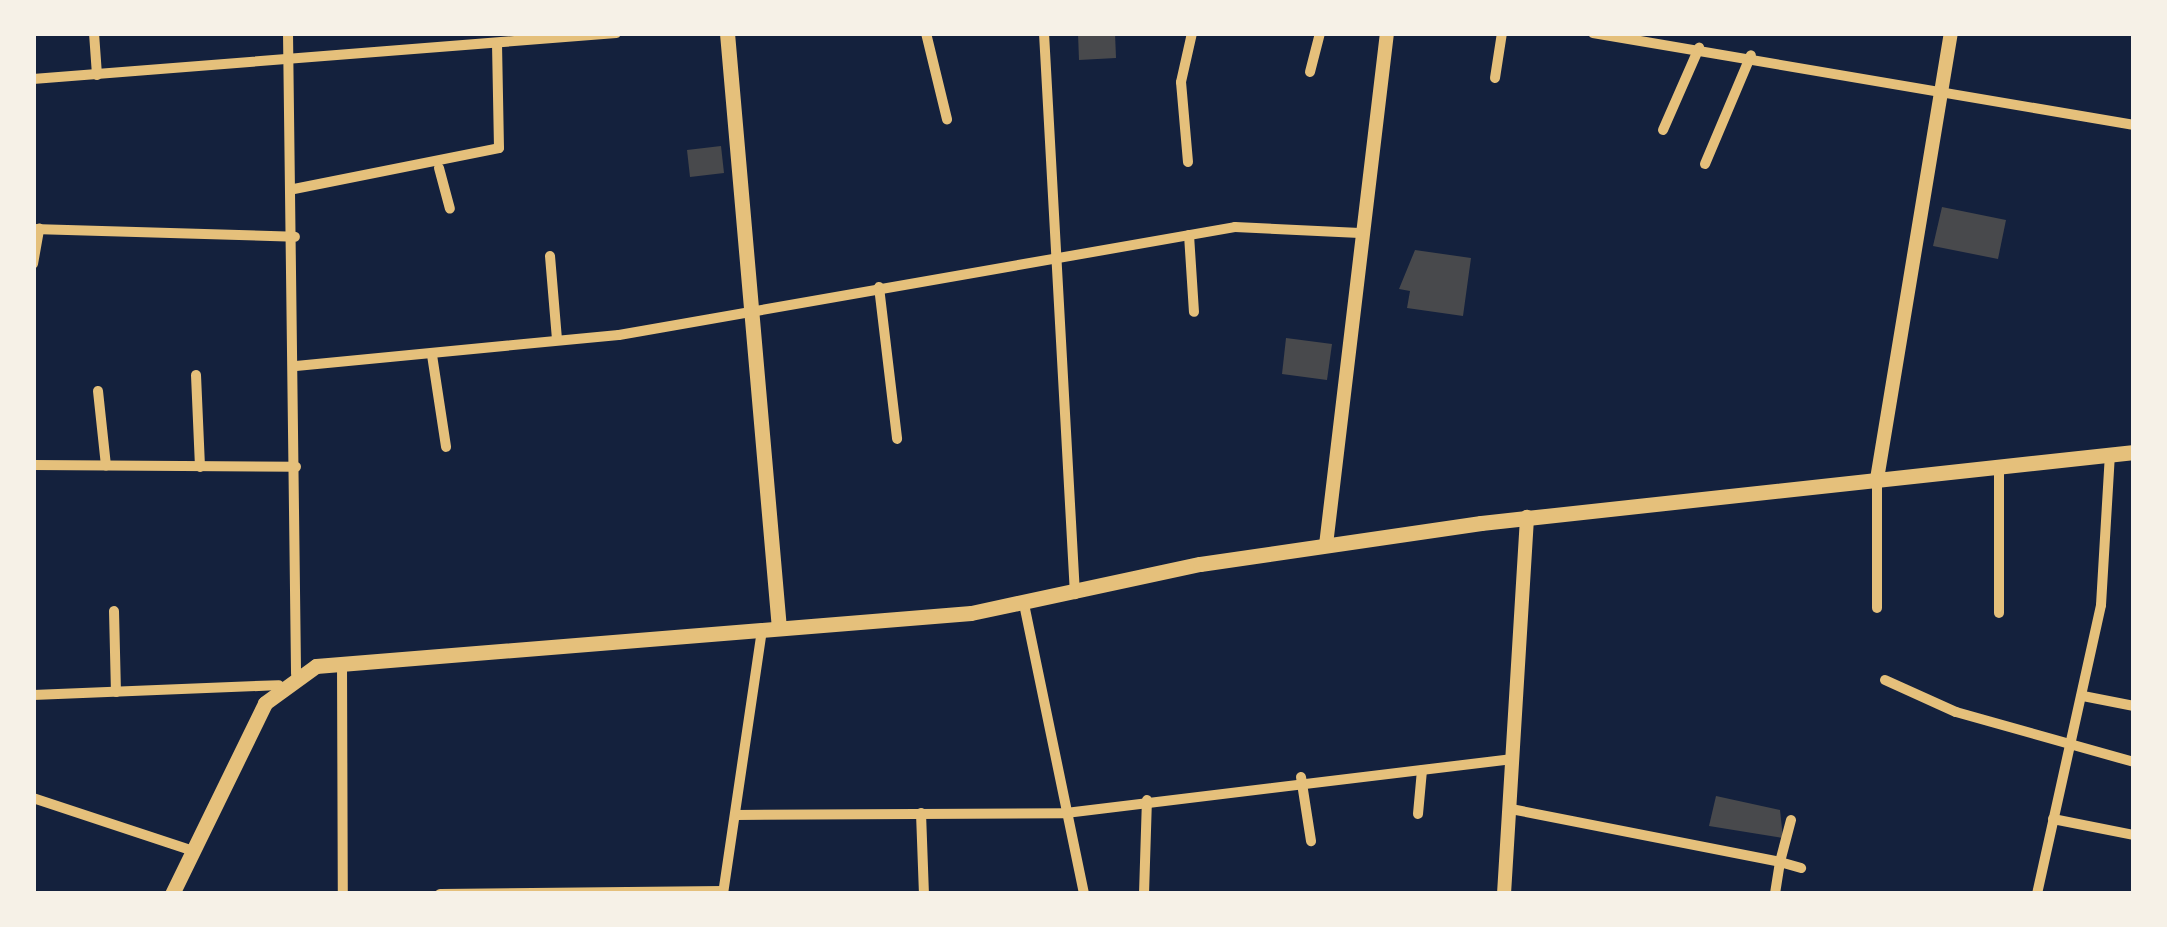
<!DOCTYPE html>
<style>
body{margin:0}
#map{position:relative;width:2167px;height:927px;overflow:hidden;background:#14213d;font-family:Lato,sans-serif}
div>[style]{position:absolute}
.building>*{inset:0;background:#48494c}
.minor>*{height:10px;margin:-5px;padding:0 5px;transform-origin:5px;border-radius:5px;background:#e5c07b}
.tertiary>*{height:14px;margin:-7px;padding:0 7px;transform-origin:7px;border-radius:7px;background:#e5c07b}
.secondary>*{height:15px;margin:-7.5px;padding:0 7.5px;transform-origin:7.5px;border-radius:7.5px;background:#e5c07b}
span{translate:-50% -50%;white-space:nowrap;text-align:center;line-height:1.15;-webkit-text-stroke:9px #f6f1e7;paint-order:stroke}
.frame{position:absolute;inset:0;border:36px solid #f6f1e7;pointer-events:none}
</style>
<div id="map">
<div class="building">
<i style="clip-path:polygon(1078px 33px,1115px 33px,1116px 58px,1079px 60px)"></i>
<i style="clip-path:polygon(721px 146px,724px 173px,690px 177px,687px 150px)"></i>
<i style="clip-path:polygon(1942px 207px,2006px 220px,1998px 259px,1933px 246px)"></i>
<i style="clip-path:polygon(1415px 250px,1471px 258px,1463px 316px,1407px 308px,1410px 291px,1399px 289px)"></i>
<i style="clip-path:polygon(1286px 338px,1332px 344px,1327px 380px,1282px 374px)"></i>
<i style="clip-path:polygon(1716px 796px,1780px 810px,1783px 838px,1709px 826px)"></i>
</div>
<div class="minor">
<i style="left:94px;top:33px;width:42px;rotate:85.9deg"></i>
<i style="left:288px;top:33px;width:641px;rotate:89.28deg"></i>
<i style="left:926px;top:33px;width:89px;rotate:76.3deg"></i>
<i style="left:1044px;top:33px;width:562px;rotate:86.84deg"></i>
<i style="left:1593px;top:33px;width:549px;rotate:9.65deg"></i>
<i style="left:1310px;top:72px;width:40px;rotate:-75.6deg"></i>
<i style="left:1495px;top:78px;width:46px;rotate:-81.2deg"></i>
<i style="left:33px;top:79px;width:585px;rotate:-4.51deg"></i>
<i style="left:1663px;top:130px;width:90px;rotate:-66.3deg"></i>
<i style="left:1188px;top:162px;width:80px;rotate:-95deg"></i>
<i style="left:1181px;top:82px;width:50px;rotate:-77.3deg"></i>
<i style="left:1705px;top:164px;width:118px;rotate:-67.1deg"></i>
<i style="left:439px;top:168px;width:42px;rotate:75deg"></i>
<i style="left:294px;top:189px;width:209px;rotate:-11.3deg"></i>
<i style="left:499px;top:148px;width:103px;rotate:-91.1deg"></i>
<i style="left:33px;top:229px;width:262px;rotate:1.7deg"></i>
<i style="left:1189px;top:235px;width:77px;rotate:86.3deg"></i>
<i style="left:550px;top:256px;width:84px;rotate:85.2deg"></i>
<i style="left:33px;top:264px;width:36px;rotate:-80deg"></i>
<i style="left:879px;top:287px;width:153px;rotate:83.2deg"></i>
<i style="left:432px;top:355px;width:93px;rotate:81.3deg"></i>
<i style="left:296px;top:366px;width:324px;rotate:-5.5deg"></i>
<i style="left:619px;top:335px;width:625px;rotate:-9.94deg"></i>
<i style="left:1235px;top:227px;width:125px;rotate:2.7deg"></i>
<i style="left:196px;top:375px;width:92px;rotate:87.5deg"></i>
<i style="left:98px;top:391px;width:75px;rotate:83.9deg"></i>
<i style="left:33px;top:465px;width:263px;rotate:0.4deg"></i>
<i style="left:1999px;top:467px;width:146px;rotate:90deg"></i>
<i style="left:1024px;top:604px;width:296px;rotate:78.3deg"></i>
<i style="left:1877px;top:608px;width:129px;rotate:-90deg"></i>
<i style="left:114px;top:611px;width:81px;rotate:88.6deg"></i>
<i style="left:342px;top:663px;width:231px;rotate:89.8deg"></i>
<i style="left:1885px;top:680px;width:78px;rotate:24.3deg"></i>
<i style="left:1956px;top:712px;width:185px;rotate:15.7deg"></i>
<i style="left:33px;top:695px;width:246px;rotate:-2.3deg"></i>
<i style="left:2083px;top:696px;width:52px;rotate:11.1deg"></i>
<i style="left:1301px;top:777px;width:65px;rotate:81.1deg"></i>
<i style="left:33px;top:798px;width:169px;rotate:18.3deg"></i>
<i style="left:1511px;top:809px;width:274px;rotate:11.1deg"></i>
<i style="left:1780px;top:862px;width:32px;rotate:99deg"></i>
<i style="left:921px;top:813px;width:81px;rotate:87.9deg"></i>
<i style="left:1418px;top:814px;width:44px;rotate:-84.8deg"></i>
<i style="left:736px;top:815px;width:330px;rotate:-0.3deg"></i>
<i style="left:1066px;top:813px;width:450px;rotate:-6.9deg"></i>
<i style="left:2053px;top:819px;width:83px;rotate:11.2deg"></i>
<i style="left:1791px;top:820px;width:43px;rotate:104.7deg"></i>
<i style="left:1780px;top:862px;width:22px;rotate:16deg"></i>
<i style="left:440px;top:894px;width:283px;rotate:-0.6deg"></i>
<i style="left:723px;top:894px;width:267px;rotate:-81.6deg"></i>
<i style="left:1144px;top:894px;width:94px;rotate:-88.2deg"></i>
<i style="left:2037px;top:894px;width:296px;rotate:-77.5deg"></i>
<i style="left:2101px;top:605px;width:150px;rotate:-86.6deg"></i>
</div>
<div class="tertiary">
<i style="left:1877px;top:479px;width:452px;rotate:-80.6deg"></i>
<i style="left:1326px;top:545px;width:516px;rotate:-83.21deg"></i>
<i style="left:1504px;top:894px;width:378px;rotate:-86.5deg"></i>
</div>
<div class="secondary">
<i style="left:727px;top:33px;width:597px;rotate:85.01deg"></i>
<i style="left:172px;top:894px;width:212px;rotate:-64deg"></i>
<i style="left:265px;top:703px;width:63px;rotate:-36deg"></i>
<i style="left:316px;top:666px;width:657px;rotate:-4.63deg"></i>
<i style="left:971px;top:613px;width:234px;rotate:-12.1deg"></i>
<i style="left:1200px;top:564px;width:284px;rotate:-8.3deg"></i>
<i style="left:1481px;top:523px;width:657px;rotate:-6.21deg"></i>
</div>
<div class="frame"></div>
</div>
